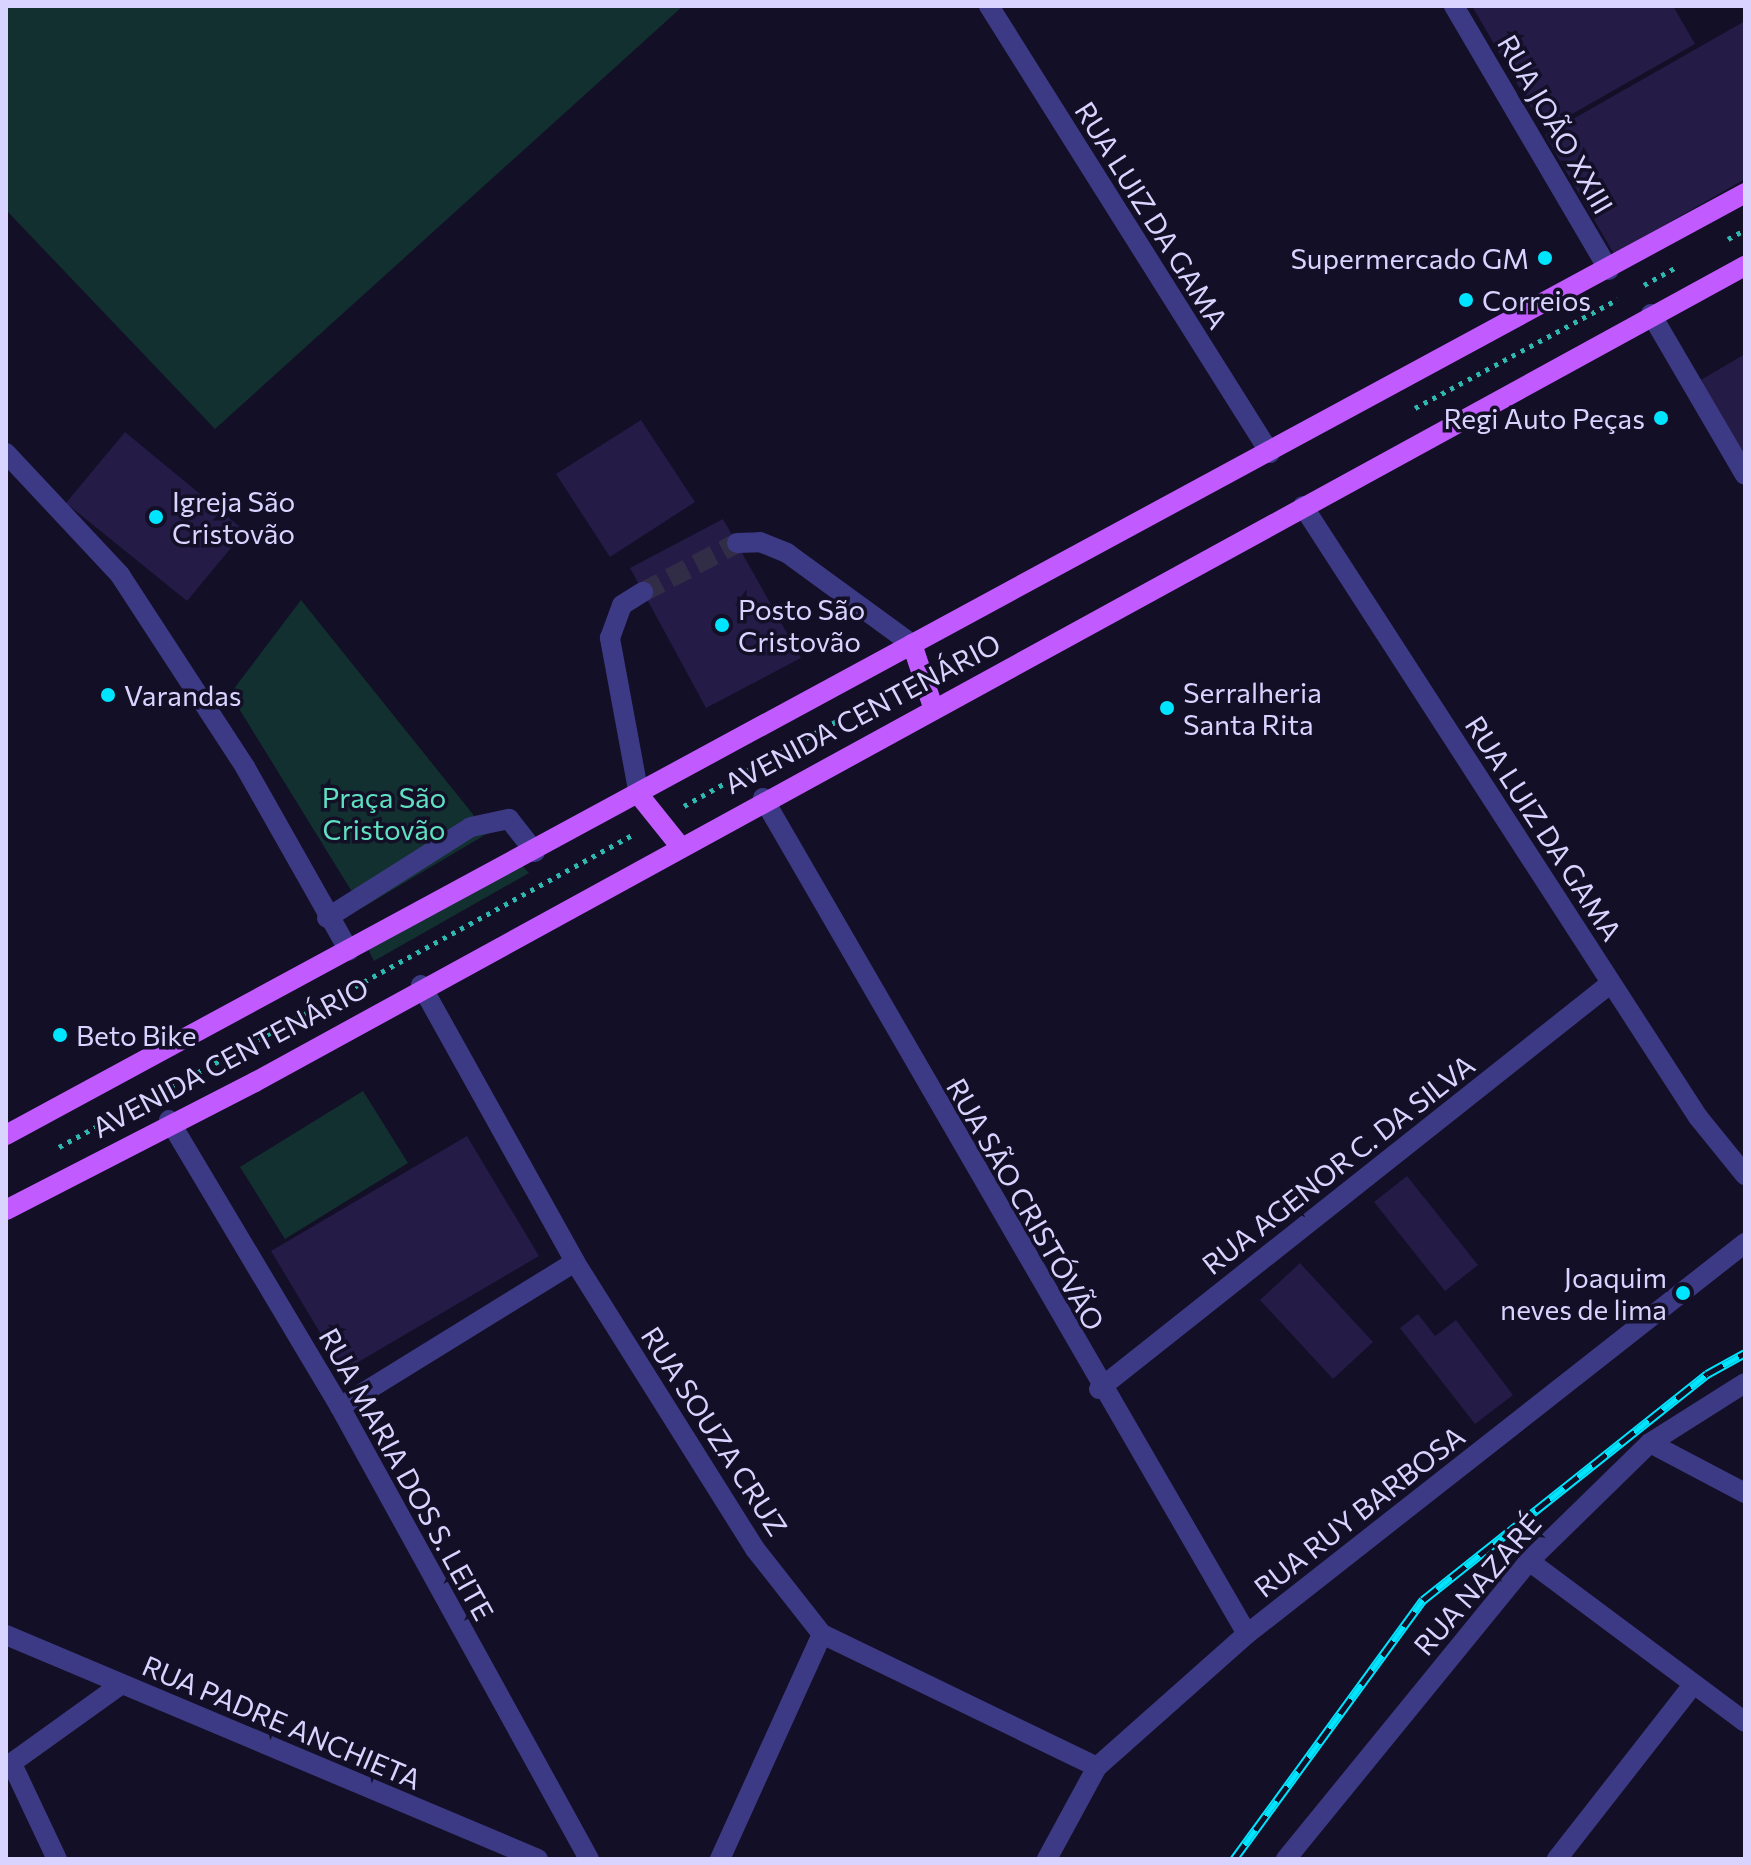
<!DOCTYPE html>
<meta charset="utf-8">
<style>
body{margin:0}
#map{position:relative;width:1751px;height:1865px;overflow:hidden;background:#130f26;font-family:Commissioner,sans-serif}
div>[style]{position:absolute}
.green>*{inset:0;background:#12302f}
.building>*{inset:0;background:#241b47}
.minor-tunnel>*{height:20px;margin-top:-10px;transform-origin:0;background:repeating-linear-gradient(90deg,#312d47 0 20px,transparent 0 30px)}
.path>*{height:5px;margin-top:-2.5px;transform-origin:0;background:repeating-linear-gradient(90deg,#2fb8b0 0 4px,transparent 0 10px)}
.minor>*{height:20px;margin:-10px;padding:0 10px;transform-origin:10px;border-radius:10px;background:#3d3a85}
.major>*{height:20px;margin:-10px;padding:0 10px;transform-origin:10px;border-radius:10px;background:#c25bff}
.rail>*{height:9px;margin-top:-4.5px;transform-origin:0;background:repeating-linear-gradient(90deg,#130f26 0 18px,#00e5ff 0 36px);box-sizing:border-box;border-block:2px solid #00e5ff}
.dots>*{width:22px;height:22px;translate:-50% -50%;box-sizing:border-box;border:4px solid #130f26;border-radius:50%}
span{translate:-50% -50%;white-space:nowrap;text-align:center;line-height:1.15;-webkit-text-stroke:7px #130f26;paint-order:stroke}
.street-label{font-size:28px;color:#d9d4ff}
.poi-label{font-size:28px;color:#d9d4ff}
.right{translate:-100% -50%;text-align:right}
.left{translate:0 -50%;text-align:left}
.park-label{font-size:28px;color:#5fe0c0}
.frame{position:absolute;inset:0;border:8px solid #d9d4ff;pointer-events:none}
</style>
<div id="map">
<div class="green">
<i style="clip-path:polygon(6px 6px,683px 6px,215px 429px,6px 210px)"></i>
<i style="clip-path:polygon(301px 600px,488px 833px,362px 908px,230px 694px)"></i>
<i style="clip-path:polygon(516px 859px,529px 873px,374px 961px,365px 943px)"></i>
<i style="clip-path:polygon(363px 1091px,408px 1163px,285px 1239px,240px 1167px)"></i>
</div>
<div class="building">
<i style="clip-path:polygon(1472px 6px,1673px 6px,1695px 44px,1544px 130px)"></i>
<i style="clip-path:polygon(1745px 21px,1745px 179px,1614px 254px,1545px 135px)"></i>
<i style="clip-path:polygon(1745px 354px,1745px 472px,1694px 384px)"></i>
<i style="clip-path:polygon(641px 420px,695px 502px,610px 557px,556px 474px)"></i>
<i style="clip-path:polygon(125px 432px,245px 531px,187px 601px,66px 503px)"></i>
<i style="clip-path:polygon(723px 519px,801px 658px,706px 708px,630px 568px)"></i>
<i style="clip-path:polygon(467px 1136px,539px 1256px,343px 1371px,271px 1251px)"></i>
<i style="clip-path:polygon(1407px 1176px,1478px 1265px,1445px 1291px,1374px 1202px)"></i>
<i style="clip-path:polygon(1300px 1263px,1373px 1342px,1333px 1379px,1260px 1300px)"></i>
<i style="clip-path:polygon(1418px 1314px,1435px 1336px,1456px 1320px,1513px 1395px,1475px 1424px,1400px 1328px)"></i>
</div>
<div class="minor-tunnel">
<i style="left:643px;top:592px;width:106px;rotate:-27.5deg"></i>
</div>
<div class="path">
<i style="left:1728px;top:239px;width:19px;rotate:-28deg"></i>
<i style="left:1644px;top:285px;width:38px;rotate:-29deg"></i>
<i style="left:1415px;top:408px;width:230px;rotate:-28.2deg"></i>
<i style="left:684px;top:806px;width:179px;rotate:-29.1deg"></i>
<i style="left:162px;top:1092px;width:538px;rotate:-28.66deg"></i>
<i style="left:59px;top:1147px;width:102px;rotate:-28.6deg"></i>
</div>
<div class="minor">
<i style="left:989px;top:6px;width:528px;rotate:57.85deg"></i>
<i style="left:1454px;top:6px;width:306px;rotate:59.6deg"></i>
<i style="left:1651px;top:314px;width:186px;rotate:59.7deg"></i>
<i style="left:6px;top:453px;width:167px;rotate:46.9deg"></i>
<i style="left:120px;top:575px;width:229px;rotate:56.9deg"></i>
<i style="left:245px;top:767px;width:211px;rotate:60.5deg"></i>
<i style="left:1303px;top:506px;width:728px;rotate:57.12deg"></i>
<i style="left:1698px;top:1117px;width:75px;rotate:51deg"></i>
<i style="left:737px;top:543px;width:23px;rotate:-2deg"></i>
<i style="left:760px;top:542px;width:29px;rotate:22deg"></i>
<i style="left:787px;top:553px;width:155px;rotate:36.1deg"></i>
<i style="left:639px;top:795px;width:160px;rotate:-100.5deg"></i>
<i style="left:610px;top:638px;width:35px;rotate:-70deg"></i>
<i style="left:622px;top:605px;width:25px;rotate:-32deg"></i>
<i style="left:763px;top:798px;width:966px;rotate:59.93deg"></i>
<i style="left:327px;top:918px;width:170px;rotate:-32.3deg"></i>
<i style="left:471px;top:827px;width:39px;rotate:-12deg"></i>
<i style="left:509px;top:819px;width:42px;rotate:51.8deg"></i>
<i style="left:421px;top:985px;width:317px;rotate:60.9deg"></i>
<i style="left:575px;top:1262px;width:339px;rotate:57.9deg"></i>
<i style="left:755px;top:1549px;width:108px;rotate:51.8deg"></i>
<i style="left:822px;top:1634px;width:305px;rotate:25.8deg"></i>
<i style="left:169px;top:1120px;width:334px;rotate:59.2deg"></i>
<i style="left:340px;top:1407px;width:516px;rotate:61.15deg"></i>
<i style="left:1099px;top:1389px;width:653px;rotate:-38.41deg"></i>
<i style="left:340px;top:1407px;width:276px;rotate:-31.7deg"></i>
<i style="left:1650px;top:1443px;width:107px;rotate:27.8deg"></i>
<i style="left:1529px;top:1561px;width:269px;rotate:36.7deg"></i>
<i style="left:6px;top:1635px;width:577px;rotate:22.83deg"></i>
<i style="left:12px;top:1764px;width:105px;rotate:64.7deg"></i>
<i style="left:6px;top:1767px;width:140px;rotate:-35.7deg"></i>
<i style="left:720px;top:1859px;width:247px;rotate:-65.6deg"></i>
<i style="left:1047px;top:1859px;width:105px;rotate:-61.5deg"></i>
<i style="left:1097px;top:1767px;width:200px;rotate:-41.6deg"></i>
<i style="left:1247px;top:1634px;width:633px;rotate:-38.14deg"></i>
<i style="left:1286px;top:1859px;width:385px;rotate:-50.8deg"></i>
<i style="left:1529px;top:1561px;width:169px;rotate:-44.3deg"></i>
<i style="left:1650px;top:1443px;width:112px;rotate:-32.3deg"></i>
<i style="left:1557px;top:1859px;width:219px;rotate:-52deg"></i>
</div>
<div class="major">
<i style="left:912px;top:644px;width:66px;rotate:71.6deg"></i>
<i style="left:639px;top:795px;width:65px;rotate:51.2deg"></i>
<i style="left:6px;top:1135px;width:1978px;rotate:-28.44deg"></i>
<i style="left:6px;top:1210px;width:280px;rotate:-27.2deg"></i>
<i style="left:255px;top:1082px;width:1699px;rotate:-28.71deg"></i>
</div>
<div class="rail">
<i style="left:1234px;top:1859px;width:321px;rotate:-53.9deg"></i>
<i style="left:1423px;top:1600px;width:363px;rotate:-38.5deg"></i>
<i style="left:1707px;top:1374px;width:43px;rotate:-28.9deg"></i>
</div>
<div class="dots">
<i style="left:1545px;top:258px;background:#00e5ff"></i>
<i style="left:1466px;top:300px;background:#00e5ff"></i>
<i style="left:1661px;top:418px;background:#00e5ff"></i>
<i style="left:156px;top:517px;background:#00e5ff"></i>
<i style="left:722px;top:625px;background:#00e5ff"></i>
<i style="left:108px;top:695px;background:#00e5ff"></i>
<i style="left:1167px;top:708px;background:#00e5ff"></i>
<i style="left:60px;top:1035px;background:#00e5ff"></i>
<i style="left:1683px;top:1293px;background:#00e5ff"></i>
</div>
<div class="street-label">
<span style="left:1556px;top:124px;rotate:60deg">RUA JOÃO XXIII</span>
<span style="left:1152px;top:215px;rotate:58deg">RUA LUIZ DA GAMA</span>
<span style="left:862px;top:713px;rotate:-28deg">AVENIDA CENTENÁRIO</span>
<span style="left:1544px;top:828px;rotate:57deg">RUA LUIZ DA GAMA</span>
<span style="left:230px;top:1057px;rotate:-28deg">AVENIDA CENTENÁRIO</span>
<span style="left:1338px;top:1164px;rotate:-38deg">RUA AGENOR C. DA SILVA</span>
<span style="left:1026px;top:1204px;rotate:60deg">RUA SÃO CRISTÓVÃO</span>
<span style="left:715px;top:1431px;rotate:57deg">RUA SOUZA CRUZ</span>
<span style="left:407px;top:1474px;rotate:61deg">RUA MARIA DOS S. LEITE</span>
<span style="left:1359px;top:1511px;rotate:-38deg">RUA RUY BARBOSA</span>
<span style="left:1477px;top:1584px;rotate:-49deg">RUA NAZARÉ</span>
<span style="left:282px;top:1722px;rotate:23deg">RUA PADRE ANCHIETA</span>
</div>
<div class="poi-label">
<span class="right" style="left:1529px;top:258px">Supermercado GM</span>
<span class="left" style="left:1482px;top:300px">Correios</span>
<span class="right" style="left:1645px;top:418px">Regi Auto Peças</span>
<span class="left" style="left:172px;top:517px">Igreja São<br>Cristovão</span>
<span class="left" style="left:738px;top:625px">Posto São<br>Cristovão</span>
<span class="left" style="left:1183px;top:708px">Serralheria<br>Santa Rita</span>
<span class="left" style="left:124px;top:695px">Varandas</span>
<span class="left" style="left:76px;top:1035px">Beto Bike</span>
<span class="right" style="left:1667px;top:1293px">Joaquim<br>neves de lima</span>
</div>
<div class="park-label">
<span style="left:384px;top:813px">Praça São<br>Cristovão</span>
</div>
<div class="frame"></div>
</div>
